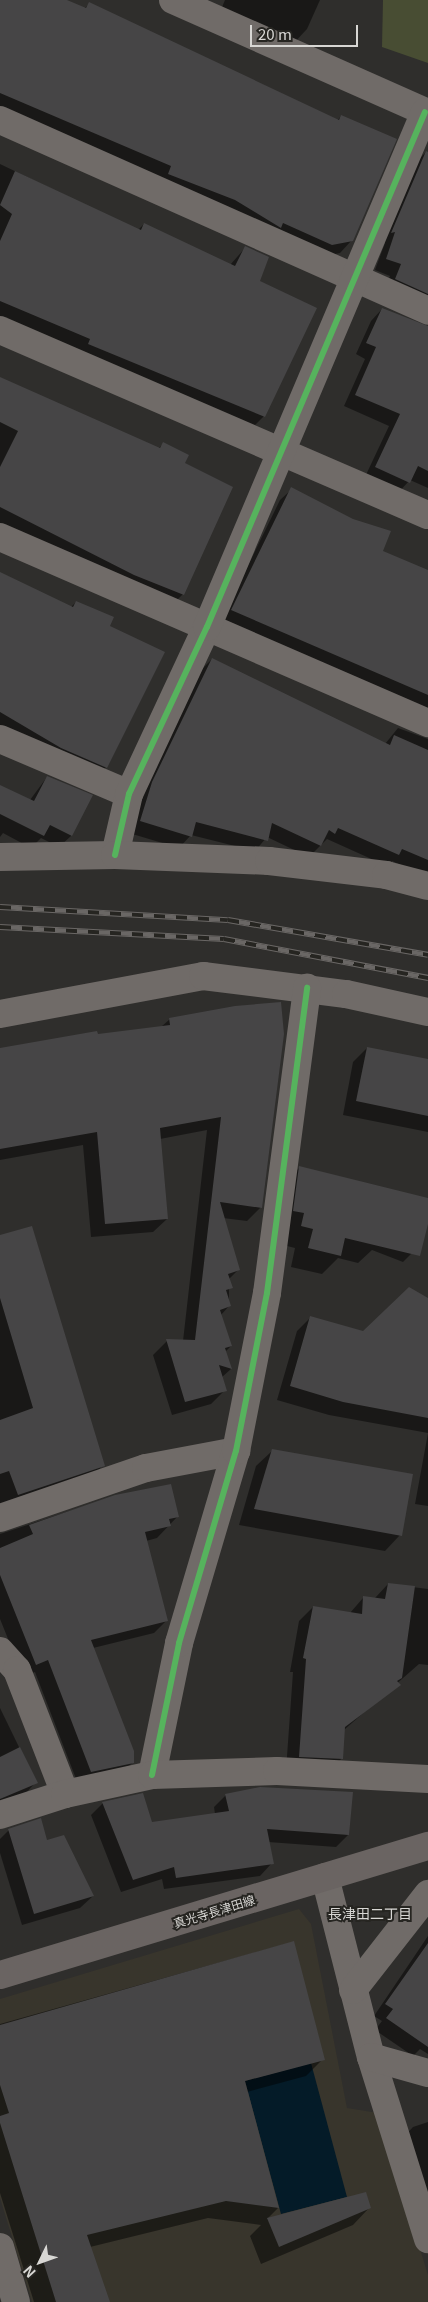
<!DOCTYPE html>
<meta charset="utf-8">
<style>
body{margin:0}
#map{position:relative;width:428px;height:2302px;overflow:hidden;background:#2f2e2c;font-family:Georgia,"Noto Sans JP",serif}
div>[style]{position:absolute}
.built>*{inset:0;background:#38352c}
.green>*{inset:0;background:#484d33}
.water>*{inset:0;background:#041b28}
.shadow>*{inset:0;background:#0007}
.building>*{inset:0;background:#464546}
.minor>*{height:28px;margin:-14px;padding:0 14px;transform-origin:14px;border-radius:14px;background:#706b68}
.secondary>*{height:28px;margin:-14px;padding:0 14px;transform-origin:14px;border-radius:14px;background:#6a6462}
.rail>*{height:5.5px;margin-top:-2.75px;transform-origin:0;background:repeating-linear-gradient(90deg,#262521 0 11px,#6a6765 0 22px);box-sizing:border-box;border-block:1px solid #6a6765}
.cycleway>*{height:6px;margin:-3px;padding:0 3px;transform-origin:3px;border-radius:3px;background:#56b35d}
span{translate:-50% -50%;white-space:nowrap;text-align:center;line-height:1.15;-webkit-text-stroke:4px #262521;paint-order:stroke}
.street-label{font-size:12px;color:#d8d7d4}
.neighbourhood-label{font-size:14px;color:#d8d7d4}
.north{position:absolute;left:15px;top:2237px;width:50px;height:50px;-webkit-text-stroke:4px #262521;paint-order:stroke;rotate:228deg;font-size:14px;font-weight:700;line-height:20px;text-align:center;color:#d8d7d4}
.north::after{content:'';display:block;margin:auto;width:18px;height:22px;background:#d8d7d4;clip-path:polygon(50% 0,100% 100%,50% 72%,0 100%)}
.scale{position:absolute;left:250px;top:25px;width:108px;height:22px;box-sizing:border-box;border:2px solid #d8d7d4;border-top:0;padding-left:6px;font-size:15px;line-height:18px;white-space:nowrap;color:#d8d7d4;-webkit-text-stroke:4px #262521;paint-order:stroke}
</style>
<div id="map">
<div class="built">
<i style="clip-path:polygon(299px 1909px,311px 1924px,347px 2108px,378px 2113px,428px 2275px,428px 2302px,32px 2302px,0 2198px,0 1999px)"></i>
</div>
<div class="green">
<i style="clip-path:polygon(383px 0,428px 0,428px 63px,382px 47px)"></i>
</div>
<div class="water">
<i style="clip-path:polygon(311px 2063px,347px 2197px,281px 2214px,245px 2081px)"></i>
</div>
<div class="shadow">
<i style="clip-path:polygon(0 0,65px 0,84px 9px,89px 4px,337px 121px,341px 116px,352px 240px,340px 253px,320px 257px,0 110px)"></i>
<i style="clip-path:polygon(225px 0,320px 0,307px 29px,293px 44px,220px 12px)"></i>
<i style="clip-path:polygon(426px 152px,428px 153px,428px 306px,384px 291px,390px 276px,375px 270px,385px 243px,380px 244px,414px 164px)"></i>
<i style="clip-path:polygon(0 164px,138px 230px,144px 224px,230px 265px,245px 248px,258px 281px,264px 416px,252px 428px,0 317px)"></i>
<i style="clip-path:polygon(382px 309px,428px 358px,428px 488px,410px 480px,397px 494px,364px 479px,389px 426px,344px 406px,365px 359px,356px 354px,371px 321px)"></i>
<i style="clip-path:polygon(0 381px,158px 449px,164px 443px,184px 464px,183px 594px,172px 605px,0 524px)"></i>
<i style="clip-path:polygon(292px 489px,381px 551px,428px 571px,428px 727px,221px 621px,280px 500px)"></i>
<i style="clip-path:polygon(0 573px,71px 607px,76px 602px,108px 626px,106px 767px,94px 779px,0 732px)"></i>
<i style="clip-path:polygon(212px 659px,385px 744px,398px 728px,428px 739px,428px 877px,392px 861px,387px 866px,327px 839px,309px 857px,267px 837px,255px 851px,191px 835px,179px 848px,129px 833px,141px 795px,200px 671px)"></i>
<i style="clip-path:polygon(47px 777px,91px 796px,71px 836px,59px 847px,41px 838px,31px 848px,3px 833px,0 837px,0 786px,30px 800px)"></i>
<i style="clip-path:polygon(235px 1007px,261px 1207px,247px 1221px,223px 1218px,238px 1270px,229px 1279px,229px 1306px,221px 1315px,231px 1346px,225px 1352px,231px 1369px,221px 1378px,225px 1390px,211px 1404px,172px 1415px,153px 1355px,167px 1341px,183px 1341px,207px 1130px,160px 1139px,167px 1219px,153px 1232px,91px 1237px,83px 1145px,0 1160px,0 1050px,161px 1027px,170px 1019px)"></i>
<i style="clip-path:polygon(367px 1048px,428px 1060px,428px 1132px,343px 1115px,353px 1062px)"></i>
<i style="clip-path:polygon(300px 1167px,428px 1199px,422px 1243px,403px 1262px,372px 1250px,358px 1263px,338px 1258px,322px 1274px,291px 1267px,295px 1248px,283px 1245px,281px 1186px)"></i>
<i style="clip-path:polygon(0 1237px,103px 1465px,91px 1478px,0 1509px)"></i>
<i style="clip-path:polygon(428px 1300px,428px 1506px,415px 1504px,428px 1433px,329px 1415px,277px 1400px,297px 1331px,311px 1317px,363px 1332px)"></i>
<i style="clip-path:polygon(272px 1451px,400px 1535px,385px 1551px,239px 1525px,256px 1466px)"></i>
<i style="clip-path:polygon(116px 1496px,178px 1516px,157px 1538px,146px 1541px,167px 1620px,154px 1633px,93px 1648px,133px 1762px,120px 1775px,78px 1784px,35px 1672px,23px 1676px,0 1619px,0 1534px)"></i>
<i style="clip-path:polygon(388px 1584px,428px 1589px,428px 1665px,419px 1664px,344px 1730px,342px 1758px,329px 1772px,286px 1770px,293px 1672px,290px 1672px,299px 1621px,313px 1607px,350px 1613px,363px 1598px,375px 1598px)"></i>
<i style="clip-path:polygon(0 1708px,36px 1782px,24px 1795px,0 1805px)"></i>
<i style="clip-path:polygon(226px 1795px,348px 1835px,336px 1847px,268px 1842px,272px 1863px,260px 1876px,164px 1889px,162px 1879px,121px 1892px,91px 1815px,103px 1803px,151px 1823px,215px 1814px,214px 1807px)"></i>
<i style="clip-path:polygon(9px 1830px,46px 1842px,93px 1896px,80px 1908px,22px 1925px,0 1853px,0 1839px)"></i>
<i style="clip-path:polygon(428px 1936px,428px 2054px,420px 2049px,413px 2056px,375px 2030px,382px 2021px,374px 2016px)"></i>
<i style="clip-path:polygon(293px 1942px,323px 2059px,306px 2076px,247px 2092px,278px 2208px,267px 2219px,370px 2207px,353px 2225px,261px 2264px,250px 2236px,261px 2225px,208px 2218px,90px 2247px,108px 2302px,34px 2302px,0 2193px,0 2024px)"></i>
<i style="clip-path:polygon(428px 2122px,428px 2220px,402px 2139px,413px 2127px)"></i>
</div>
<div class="building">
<i style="clip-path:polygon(0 0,67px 0,86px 8px,89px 2px,339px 120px,341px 115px,397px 139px,353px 241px,332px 245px,283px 223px,281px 228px,235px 200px,168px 174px,171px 166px,0 93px)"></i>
<i style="clip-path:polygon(426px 151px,428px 152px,428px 294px,395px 279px,401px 264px,386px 259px,395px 232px,391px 233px)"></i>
<i style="clip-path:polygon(15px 171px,141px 230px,144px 223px,235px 266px,245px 246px,269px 257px,260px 281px,317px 308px,265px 417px,88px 344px,90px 339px,0 301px,0 241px,12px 214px,0 205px)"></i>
<i style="clip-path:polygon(382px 308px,428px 326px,428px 471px,418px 466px,410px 483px,375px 467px,400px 414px,355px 395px,376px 347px,366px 343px)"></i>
<i style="clip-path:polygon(0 377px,160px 448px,163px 442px,189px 455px,185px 463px,233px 487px,184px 595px,134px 575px,0 507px,0 467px,18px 431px,0 422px)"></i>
<i style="clip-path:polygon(291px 487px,353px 519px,391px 531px,383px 551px,428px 570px,428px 695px,231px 610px)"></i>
<i style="clip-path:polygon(0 572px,73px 607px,76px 601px,114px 617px,110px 626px,165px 652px,107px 768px,61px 748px,0 712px)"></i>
<i style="clip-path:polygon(212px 658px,390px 745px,394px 735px,428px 750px,428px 860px,402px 849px,399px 855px,338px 828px,335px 834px,329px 830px,321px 846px,272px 823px,268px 841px,196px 822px,192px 837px,140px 821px,152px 782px)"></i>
<i style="clip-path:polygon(47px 776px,93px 795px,72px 836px,50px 825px,44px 836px,0 814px,0 785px,34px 801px)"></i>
<i style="clip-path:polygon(281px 1002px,284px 1034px,262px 1208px,220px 1202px,240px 1270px,228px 1274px,233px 1288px,226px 1290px,231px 1306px,220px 1310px,232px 1346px,225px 1348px,232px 1369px,219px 1365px,227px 1391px,185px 1402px,166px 1339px,195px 1340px,221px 1117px,160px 1128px,168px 1219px,105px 1224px,97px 1132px,0 1149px,0 1048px,97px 1031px,98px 1034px,170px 1025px,169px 1018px,235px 1006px)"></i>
<i style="clip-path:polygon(367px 1047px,428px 1059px,428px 1116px,356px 1101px)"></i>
<i style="clip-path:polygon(299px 1166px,428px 1198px,428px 1224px,420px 1256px,345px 1238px,341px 1256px,308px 1248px,313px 1229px,301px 1226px,304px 1213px,293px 1211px)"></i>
<i style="clip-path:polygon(32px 1226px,105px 1466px,18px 1495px,9px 1471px,0 1474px,0 1420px,33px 1408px,0 1298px,0 1235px)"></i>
<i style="clip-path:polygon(409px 1287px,428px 1298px,428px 1418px,343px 1402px,290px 1386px,310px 1316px,363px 1331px)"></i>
<i style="clip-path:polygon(272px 1449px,413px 1474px,402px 1536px,254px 1509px)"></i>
<i style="clip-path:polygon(171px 1484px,179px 1517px,169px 1519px,171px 1526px,145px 1532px,168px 1621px,91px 1640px,134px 1751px,134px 1763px,91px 1772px,48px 1660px,36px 1665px,0 1575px,0 1548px,33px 1534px,29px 1525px,115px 1495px)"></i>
<i style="clip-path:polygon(388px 1583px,415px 1586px,402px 1678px,397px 1681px,401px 1685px,345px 1727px,343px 1759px,299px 1757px,306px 1659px,303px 1658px,313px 1606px,362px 1614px,363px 1596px,385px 1599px)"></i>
<i style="clip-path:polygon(20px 1747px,38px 1783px,0 1799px,0 1757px)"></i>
<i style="clip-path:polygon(260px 1787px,353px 1792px,349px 1835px,267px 1829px,274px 1864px,176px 1878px,174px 1867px,133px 1880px,102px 1802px,143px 1793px,152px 1822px,229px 1811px,225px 1794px)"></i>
<i style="clip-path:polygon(41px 1818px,47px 1840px,64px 1835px,94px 1896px,34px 1914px,8px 1829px)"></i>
<i style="clip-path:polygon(294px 1941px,325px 2060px,245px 2081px,279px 2208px,226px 2201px,87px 2235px,110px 2302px,56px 2302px,0 2123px,0 2116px,9px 2113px,0 2085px,0 2025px)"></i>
<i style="clip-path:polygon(428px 1943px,428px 2047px,386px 2018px,393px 2009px,385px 2004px)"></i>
<i style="clip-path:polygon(366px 2192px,371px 2208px,279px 2247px,267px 2218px)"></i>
</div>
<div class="minor">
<i style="left:173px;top:0;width:279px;rotate:23.9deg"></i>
<i style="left:0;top:120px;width:469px;rotate:24deg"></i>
<i style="left:0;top:330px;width:466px;rotate:23.4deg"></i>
<i style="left:0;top:537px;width:467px;rotate:23.5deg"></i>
<i style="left:0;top:739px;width:140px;rotate:23.1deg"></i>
<i style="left:115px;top:855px;width:63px;rotate:-77.1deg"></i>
<i style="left:129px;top:794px;width:184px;rotate:-65deg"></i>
<i style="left:207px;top:627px;width:559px;rotate:-67.06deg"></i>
<i style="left:0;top:857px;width:115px;rotate:-1deg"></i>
<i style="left:115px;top:855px;width:154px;rotate:2.2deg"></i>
<i style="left:269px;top:861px;width:118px;rotate:6.8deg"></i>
<i style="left:386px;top:875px;width:43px;rotate:14.7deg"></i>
<i style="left:0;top:1014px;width:207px;rotate:-10.6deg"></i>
<i style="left:203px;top:976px;width:144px;rotate:7.2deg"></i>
<i style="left:346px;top:994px;width:84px;rotate:12.4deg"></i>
<i style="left:0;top:1518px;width:154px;rotate:-18.9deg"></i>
<i style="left:146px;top:1468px;width:92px;rotate:-10.7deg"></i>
<i style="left:0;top:1651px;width:25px;rotate:48deg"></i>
<i style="left:17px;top:1670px;width:133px;rotate:68.8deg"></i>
<i style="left:152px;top:1775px;width:135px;rotate:-78.4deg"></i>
<i style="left:179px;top:1643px;width:200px;rotate:-73.5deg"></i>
<i style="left:236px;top:1451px;width:161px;rotate:-78.9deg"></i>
<i style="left:267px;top:1293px;width:308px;rotate:-82.5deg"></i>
<i style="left:0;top:1815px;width:68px;rotate:-17.9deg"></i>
<i style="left:65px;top:1794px;width:89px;rotate:-12.3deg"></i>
<i style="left:152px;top:1775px;width:125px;rotate:-1.8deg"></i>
<i style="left:277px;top:1771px;width:151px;rotate:3deg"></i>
<i style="left:325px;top:1877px;width:186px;rotate:75.7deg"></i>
<i style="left:371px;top:2057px;width:191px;rotate:72.6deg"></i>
<i style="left:353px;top:1990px;width:122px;rotate:-52deg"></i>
<i style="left:371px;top:2057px;width:59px;rotate:15.7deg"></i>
<i style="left:0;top:2247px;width:57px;rotate:73.8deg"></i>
</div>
<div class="secondary">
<i style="left:0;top:1975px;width:447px;rotate:-16.8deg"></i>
</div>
<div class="rail">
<i style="left:0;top:907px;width:228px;rotate:3.3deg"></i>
<i style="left:228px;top:920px;width:203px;rotate:9.9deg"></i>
<i style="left:0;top:927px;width:224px;rotate:3.1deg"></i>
<i style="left:224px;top:939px;width:208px;rotate:10.8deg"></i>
</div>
<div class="cycleway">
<i style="left:115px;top:855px;width:63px;rotate:-77.1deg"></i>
<i style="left:129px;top:794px;width:184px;rotate:-65deg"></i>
<i style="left:207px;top:627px;width:559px;rotate:-67.06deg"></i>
<i style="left:152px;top:1775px;width:135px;rotate:-78.4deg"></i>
<i style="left:179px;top:1643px;width:200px;rotate:-73.5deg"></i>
<i style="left:236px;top:1451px;width:161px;rotate:-78.9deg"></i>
<i style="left:267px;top:1293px;width:308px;rotate:-82.5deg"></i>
</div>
<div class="street-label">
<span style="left:214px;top:1911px;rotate:-17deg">真光寺長津田線</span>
</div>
<div class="neighbourhood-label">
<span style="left:370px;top:1913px">長津田二丁目</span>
</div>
<div class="north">N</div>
<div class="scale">20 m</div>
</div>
